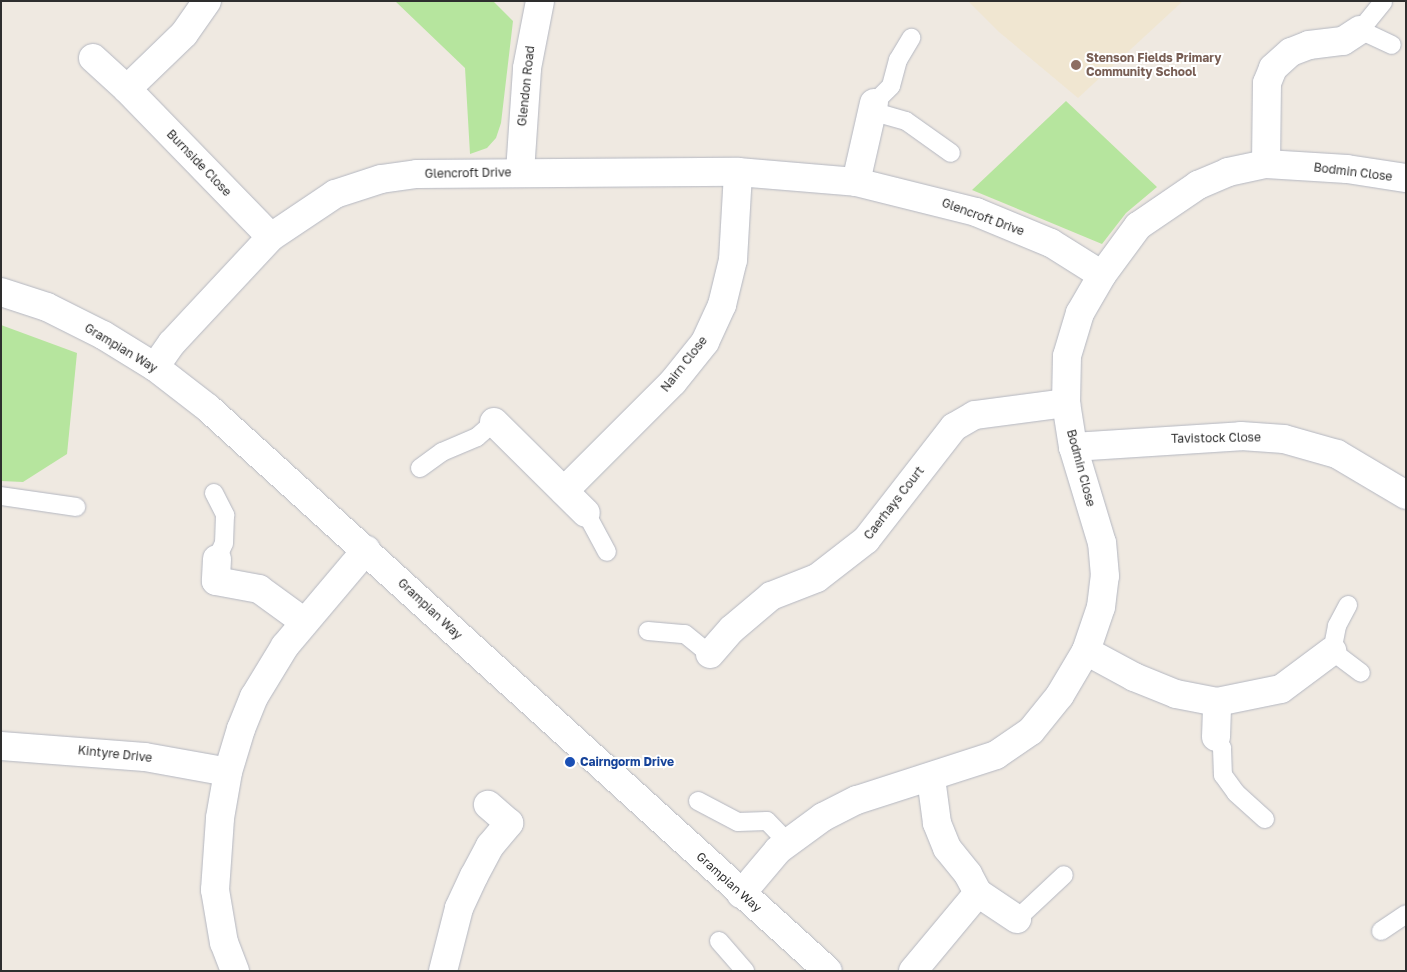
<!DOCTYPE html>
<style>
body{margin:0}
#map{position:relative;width:1407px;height:972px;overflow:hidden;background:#efe9e1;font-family:"Golos Text",sans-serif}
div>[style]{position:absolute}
.education>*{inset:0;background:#f0e6d1}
.green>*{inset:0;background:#b6e59e}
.roads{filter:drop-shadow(0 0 1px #b4b7c1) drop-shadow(0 0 1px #b4b7c1)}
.lane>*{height:18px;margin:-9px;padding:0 9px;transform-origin:9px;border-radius:9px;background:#fff}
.street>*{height:28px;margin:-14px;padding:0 14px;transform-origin:14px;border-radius:14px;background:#fff}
.secondary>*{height:28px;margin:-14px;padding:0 14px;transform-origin:14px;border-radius:14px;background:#fff}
.dots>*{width:14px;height:14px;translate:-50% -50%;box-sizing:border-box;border:2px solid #fff;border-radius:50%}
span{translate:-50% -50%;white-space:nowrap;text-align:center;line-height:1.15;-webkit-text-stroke:4px #fff;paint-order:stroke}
.education-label{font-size:12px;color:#785e54;font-weight:700}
.left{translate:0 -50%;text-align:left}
.street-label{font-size:12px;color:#2e2e2e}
.transit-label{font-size:12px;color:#164399;font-weight:700}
.frame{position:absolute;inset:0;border:2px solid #2e2e2e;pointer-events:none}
</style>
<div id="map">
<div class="education">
<i style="clip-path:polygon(968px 1px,1183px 1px,1078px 98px,999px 32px)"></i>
</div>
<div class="green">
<i style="clip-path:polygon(395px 1px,493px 1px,513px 21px,501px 123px,496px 138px,487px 148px,470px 154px,465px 68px)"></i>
<i style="clip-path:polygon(1066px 101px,1157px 187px,1126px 213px,1102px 244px,972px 190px)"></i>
<i style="clip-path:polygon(1px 325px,77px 353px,67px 454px,23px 482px,1px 481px)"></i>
</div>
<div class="roads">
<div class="lane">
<i style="left:1383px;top:2px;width:36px;rotate:129deg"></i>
<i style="left:1360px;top:30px;width:35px;rotate:25deg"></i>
<i style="left:874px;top:103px;width:24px;rotate:-45deg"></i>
<i style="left:891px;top:86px;width:27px;rotate:-75deg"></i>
<i style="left:898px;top:60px;width:26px;rotate:-59deg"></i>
<i style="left:871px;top:111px;width:36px;rotate:16deg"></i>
<i style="left:906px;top:121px;width:55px;rotate:35.4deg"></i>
<i style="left:420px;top:468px;width:27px;rotate:-36deg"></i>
<i style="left:442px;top:452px;width:38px;rotate:-23deg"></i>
<i style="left:477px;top:437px;width:23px;rotate:-41deg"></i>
<i style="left:214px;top:493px;width:25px;rotate:63deg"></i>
<i style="left:225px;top:515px;width:28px;rotate:92deg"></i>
<i style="left:224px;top:543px;width:17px;rotate:114deg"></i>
<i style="left:1px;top:496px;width:76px;rotate:8.3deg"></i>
<i style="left:586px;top:513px;width:44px;rotate:61.7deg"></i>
<i style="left:1348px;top:605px;width:24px;rotate:118deg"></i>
<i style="left:1337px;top:626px;width:25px;rotate:101deg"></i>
<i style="left:1332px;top:651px;width:36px;rotate:37deg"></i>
<i style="left:648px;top:631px;width:37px;rotate:5deg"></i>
<i style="left:685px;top:634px;width:32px;rotate:39deg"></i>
<i style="left:1216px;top:737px;width:13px;rotate:61deg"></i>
<i style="left:1222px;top:748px;width:27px;rotate:88deg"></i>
<i style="left:1223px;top:775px;width:22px;rotate:54deg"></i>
<i style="left:1236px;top:793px;width:39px;rotate:42deg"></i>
<i style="left:698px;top:801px;width:45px;rotate:27.7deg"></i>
<i style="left:738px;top:822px;width:29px;rotate:-2deg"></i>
<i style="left:767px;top:821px;width:29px;rotate:46deg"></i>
<i style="left:1017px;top:919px;width:64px;rotate:-43.1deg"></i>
<i style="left:1381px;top:931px;width:30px;rotate:-34deg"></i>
<i style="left:719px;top:941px;width:40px;rotate:49deg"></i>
</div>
<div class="street">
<i style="left:93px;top:58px;width:46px;rotate:42.4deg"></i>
<i style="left:127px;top:89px;width:206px;rotate:45.8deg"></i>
<i style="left:127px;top:89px;width:79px;rotate:-44deg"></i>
<i style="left:184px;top:34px;width:40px;rotate:-55.1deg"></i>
<i style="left:1266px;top:164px;width:81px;rotate:-89.3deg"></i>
<i style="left:1267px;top:83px;width:16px;rotate:-68deg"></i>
<i style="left:1273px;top:68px;width:24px;rotate:-42deg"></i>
<i style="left:1291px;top:52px;width:19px;rotate:-21deg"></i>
<i style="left:1309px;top:45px;width:34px;rotate:-7deg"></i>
<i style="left:1343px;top:41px;width:20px;rotate:-33deg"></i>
<i style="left:520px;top:172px;width:104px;rotate:-86.1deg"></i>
<i style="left:527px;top:68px;width:68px;rotate:-79deg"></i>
<i style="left:856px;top:182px;width:81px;rotate:-77.2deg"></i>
<i style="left:155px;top:367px;width:29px;rotate:-55deg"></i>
<i style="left:172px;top:343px;width:145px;rotate:-47deg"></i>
<i style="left:271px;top:237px;width:77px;rotate:-33.9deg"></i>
<i style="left:335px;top:194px;width:48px;rotate:-18.1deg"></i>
<i style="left:381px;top:179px;width:36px;rotate:-8deg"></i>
<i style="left:417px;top:174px;width:321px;rotate:-0.4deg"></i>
<i style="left:738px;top:172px;width:118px;rotate:4.8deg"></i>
<i style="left:856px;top:182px;width:124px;rotate:14deg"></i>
<i style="left:976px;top:212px;width:81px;rotate:22.5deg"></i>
<i style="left:1051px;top:243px;width:60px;rotate:32.1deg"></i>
<i style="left:494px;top:422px;width:129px;rotate:44.7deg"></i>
<i style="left:1073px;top:447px;width:168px;rotate:-3.7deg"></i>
<i style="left:1241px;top:436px;width:43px;rotate:4deg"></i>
<i style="left:1284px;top:439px;width:55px;rotate:15.8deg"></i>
<i style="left:1337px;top:454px;width:80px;rotate:30.7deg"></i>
<i style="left:564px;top:491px;width:154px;rotate:-45deg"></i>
<i style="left:673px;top:382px;width:51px;rotate:-51.3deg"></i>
<i style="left:705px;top:342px;width:41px;rotate:-65.3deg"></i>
<i style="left:722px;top:305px;width:46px;rotate:-76.3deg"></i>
<i style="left:733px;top:260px;width:88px;rotate:-86.7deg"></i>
<i style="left:217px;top:559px;width:22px;rotate:93deg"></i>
<i style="left:216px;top:581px;width:44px;rotate:10.5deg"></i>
<i style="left:259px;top:589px;width:54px;rotate:36deg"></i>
<i style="left:1086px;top:651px;width:55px;rotate:28.4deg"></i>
<i style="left:1134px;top:677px;width:45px;rotate:22deg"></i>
<i style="left:1176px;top:694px;width:42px;rotate:11deg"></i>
<i style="left:1217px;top:702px;width:65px;rotate:-11.5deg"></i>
<i style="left:1281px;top:689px;width:64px;rotate:-36.7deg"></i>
<i style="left:710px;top:654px;width:33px;rotate:-49deg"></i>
<i style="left:732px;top:629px;width:51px;rotate:-40.2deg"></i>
<i style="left:771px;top:596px;width:49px;rotate:-21.4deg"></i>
<i style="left:817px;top:578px;width:62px;rotate:-37.8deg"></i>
<i style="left:866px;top:540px;width:143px;rotate:-52.1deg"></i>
<i style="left:954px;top:427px;width:24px;rotate:-30deg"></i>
<i style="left:975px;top:415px;width:92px;rotate:-7.5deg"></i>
<i style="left:1216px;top:737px;width:35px;rotate:-88deg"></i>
<i style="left:1px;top:746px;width:144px;rotate:4.4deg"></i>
<i style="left:145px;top:757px;width:84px;rotate:10.2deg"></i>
<i style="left:978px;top:893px;width:47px;rotate:33.7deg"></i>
<i style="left:741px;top:894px;width:57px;rotate:-49.9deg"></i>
<i style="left:778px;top:850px;width:56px;rotate:-36.3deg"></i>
<i style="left:823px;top:817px;width:38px;rotate:-27deg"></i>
<i style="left:857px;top:800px;width:146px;rotate:-17.9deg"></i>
<i style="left:996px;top:755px;width:42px;rotate:-34.4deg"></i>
<i style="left:1031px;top:731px;width:46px;rotate:-51.1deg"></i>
<i style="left:1060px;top:695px;width:51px;rotate:-59.4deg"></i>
<i style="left:1086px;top:651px;width:46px;rotate:-71.2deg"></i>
<i style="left:1101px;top:607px;width:31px;rotate:-83deg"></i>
<i style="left:1105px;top:576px;width:33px;rotate:-95deg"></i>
<i style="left:1102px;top:543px;width:100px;rotate:-106.8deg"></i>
<i style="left:1073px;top:447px;width:45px;rotate:-99deg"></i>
<i style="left:1066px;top:403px;width:47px;rotate:-88.8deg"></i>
<i style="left:1067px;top:356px;width:45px;rotate:-73.2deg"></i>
<i style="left:1080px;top:313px;width:44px;rotate:-59.9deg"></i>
<i style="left:1102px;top:275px;width:61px;rotate:-53.7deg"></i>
<i style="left:1138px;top:226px;width:73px;rotate:-34.3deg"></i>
<i style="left:1198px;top:185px;width:33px;rotate:-23deg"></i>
<i style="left:1228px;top:172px;width:39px;rotate:-12deg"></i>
<i style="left:1266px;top:164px;width:81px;rotate:3.5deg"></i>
<i style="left:1347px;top:169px;width:60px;rotate:8.7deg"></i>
<i style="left:235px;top:971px;width:30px;rotate:-111deg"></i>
<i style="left:224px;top:943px;width:54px;rotate:-99.6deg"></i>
<i style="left:215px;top:890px;width:72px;rotate:-86deg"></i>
<i style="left:220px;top:818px;width:47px;rotate:-80.1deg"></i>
<i style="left:228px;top:772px;width:45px;rotate:-73.2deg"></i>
<i style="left:241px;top:729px;width:35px;rotate:-68deg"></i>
<i style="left:254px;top:697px;width:60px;rotate:-58.7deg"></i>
<i style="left:285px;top:646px;width:126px;rotate:-49.8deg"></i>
<i style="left:443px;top:971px;width:65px;rotate:-75.7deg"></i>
<i style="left:459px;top:908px;width:35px;rotate:-65deg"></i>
<i style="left:474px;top:876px;width:34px;rotate:-62deg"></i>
<i style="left:490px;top:846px;width:30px;rotate:-50deg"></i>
<i style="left:509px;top:823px;width:28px;rotate:-139deg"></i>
<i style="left:913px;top:971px;width:102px;rotate:-50.2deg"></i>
<i style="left:978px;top:893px;width:21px;rotate:-118deg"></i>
<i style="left:968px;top:874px;width:33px;rotate:-129deg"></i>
<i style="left:947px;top:848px;width:27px;rotate:-112deg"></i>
<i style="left:937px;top:823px;width:45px;rotate:-97.6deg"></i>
</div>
<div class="secondary">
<i style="left:1px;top:292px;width:48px;rotate:18.1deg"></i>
<i style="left:47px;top:307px;width:63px;rotate:26.6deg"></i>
<i style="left:103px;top:335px;width:61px;rotate:31.6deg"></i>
<i style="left:155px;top:367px;width:67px;rotate:37.7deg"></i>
<i style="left:208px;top:408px;width:837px;rotate:42.24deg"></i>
</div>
</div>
<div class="dots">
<i style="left:1076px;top:65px;background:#8d6e63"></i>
<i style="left:570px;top:762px;background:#1a4fb4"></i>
</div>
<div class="education-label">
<span class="left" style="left:1086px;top:65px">Stenson Fields Primary<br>Community School</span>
</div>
<div class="street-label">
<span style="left:526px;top:86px;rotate:-84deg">Glendon Road</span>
<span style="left:199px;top:163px;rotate:46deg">Burnside Close</span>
<span style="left:1353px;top:172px;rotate:7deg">Bodmin Close</span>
<span style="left:468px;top:173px;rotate:-1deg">Glencroft Drive</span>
<span style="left:983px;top:217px;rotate:20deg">Glencroft Drive</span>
<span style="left:121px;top:348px;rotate:31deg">Grampian Way</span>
<span style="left:684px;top:364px;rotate:-52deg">Nairn Close</span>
<span style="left:1216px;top:438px;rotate:-1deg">Tavistock Close</span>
<span style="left:1081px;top:468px;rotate:75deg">Bodmin Close</span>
<span style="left:894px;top:503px;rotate:-52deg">Caerhays Court</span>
<span style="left:430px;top:609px;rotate:43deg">Grampian Way</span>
<span style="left:115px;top:754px;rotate:6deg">Kintyre Drive</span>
<span style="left:729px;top:882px;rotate:42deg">Grampian Way</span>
</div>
<div class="transit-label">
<span class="left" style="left:580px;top:762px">Cairngorm Drive</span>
</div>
<div class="frame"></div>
</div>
